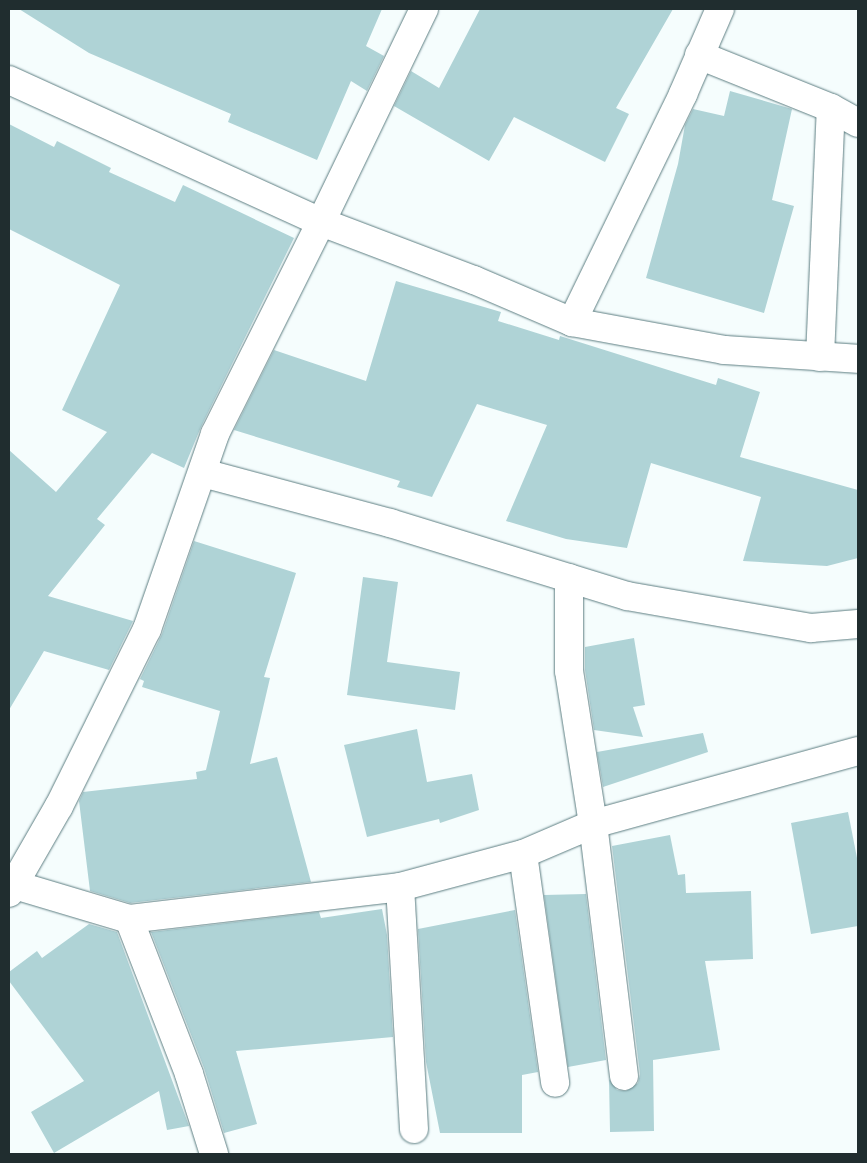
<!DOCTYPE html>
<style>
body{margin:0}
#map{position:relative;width:867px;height:1163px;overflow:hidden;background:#f5fdfd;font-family:Signika,sans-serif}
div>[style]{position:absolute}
.building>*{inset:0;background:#afd3d6}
.roads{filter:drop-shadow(0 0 1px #5d7e82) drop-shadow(0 0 1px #5d7e82)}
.minor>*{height:28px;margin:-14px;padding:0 14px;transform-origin:14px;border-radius:14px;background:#fff}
span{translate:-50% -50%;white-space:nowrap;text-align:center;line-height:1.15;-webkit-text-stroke:4px #fff;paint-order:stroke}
.frame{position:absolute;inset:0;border:10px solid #202d2f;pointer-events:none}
</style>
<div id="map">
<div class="building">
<i style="clip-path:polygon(19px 9px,382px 9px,366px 46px,384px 56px,367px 91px,351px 81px,317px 160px,228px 122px,231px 114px,89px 53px)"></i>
<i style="clip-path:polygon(480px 9px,673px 9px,616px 108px,629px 114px,605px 162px,514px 117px,489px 161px,394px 106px,411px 71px,439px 88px)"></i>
<i style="clip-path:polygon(730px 91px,792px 109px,772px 200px,794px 206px,764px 313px,646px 278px,678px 164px,685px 125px,693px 109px,724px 116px)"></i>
<i style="clip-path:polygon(9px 124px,54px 147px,57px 141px,111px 168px,109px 172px,175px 202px,183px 185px,294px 238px,201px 427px,184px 468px,152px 453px,97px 519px,105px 525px,48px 596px,133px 621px,109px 670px,44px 651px,9px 710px,9px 450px,56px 492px,107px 432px,62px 410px,120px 285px,9px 229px)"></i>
<i style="clip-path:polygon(396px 281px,501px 312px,498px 321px,559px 340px,560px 336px,716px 385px,718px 378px,760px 392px,740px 457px,858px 490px,858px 558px,827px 566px,743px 561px,761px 497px,651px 463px,627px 548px,566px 539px,506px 521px,547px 425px,477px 404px,432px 497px,397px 487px,400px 481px,234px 430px,274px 350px,366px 381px)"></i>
<i style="clip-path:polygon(194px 541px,296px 573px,264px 677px,270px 678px,250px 764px,277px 757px,311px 882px,130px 903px,90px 891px,79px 801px,83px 792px,197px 779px,196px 772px,206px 770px,220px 711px,142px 687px,144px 681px,140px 679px,162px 634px)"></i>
<i style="clip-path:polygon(363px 577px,398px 582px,387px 662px,460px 672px,455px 710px,347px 695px)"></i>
<i style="clip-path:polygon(634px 638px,645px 705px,633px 707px,643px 737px,594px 730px,585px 670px,585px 647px)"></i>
<i style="clip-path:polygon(417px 729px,427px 782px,472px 774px,479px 810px,440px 823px,439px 819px,367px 837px,344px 745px)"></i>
<i style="clip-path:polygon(703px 733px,708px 752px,603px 787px,597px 752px)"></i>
<i style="clip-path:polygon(848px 812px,858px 863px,858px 926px,811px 934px,791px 823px)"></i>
<i style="clip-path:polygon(670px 835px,678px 875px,685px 874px,686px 893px,751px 891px,753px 959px,705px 961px,720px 1050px,653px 1060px,654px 1131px,610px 1132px,609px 1079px,617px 1090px,626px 1091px,638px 1083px,640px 1074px,612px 846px)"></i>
<i style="clip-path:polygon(586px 894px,606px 1060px,568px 1067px,544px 895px)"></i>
<i style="clip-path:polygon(382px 909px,387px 935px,393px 1037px,236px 1051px,257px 1124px,224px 1133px,204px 1068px,151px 932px,319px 912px,321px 918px)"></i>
<i style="clip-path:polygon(515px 910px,538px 1072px,522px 1075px,522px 1133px,440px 1133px,426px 1062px,418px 929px)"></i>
<i style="clip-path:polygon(89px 924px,117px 932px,189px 1126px,167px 1130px,159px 1091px,54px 1153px,31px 1112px,84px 1081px,9px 981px,9px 972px,37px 951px,42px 958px)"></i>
</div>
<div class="roads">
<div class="minor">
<i style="left:424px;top:9px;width:237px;rotate:115.8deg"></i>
<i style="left:321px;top:222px;width:164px;rotate:20.8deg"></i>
<i style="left:474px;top:280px;width:107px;rotate:23.2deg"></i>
<i style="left:572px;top:322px;width:155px;rotate:10.4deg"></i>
<i style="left:724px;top:350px;width:134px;rotate:3.8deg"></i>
<i style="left:699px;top:55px;width:142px;rotate:21.9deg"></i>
<i style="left:831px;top:108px;width:31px;rotate:29deg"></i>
<i style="left:9px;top:80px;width:343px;rotate:24.5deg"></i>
<i style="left:321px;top:222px;width:237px;rotate:116.6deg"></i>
<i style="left:215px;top:434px;width:207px;rotate:109.2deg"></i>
<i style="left:147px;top:629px;width:198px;rotate:116.4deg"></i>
<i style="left:59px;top:806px;width:100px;rotate:119.9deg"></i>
<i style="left:572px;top:322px;width:254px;rotate:-64deg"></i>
<i style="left:683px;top:94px;width:93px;rotate:-66.5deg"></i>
<i style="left:820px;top:357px;width:249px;rotate:-87.5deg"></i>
<i style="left:203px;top:473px;width:194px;rotate:15deg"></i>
<i style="left:390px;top:523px;width:248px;rotate:17.1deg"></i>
<i style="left:627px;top:596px;width:187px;rotate:9.9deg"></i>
<i style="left:811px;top:628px;width:47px;rotate:-4.9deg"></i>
<i style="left:523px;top:854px;width:231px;rotate:82deg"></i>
<i style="left:15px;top:885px;width:119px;rotate:16.6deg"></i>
<i style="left:129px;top:919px;width:273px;rotate:-6.7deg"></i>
<i style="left:129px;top:919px;width:166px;rotate:68.8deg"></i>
<i style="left:189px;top:1074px;width:84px;rotate:72.6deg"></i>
<i style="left:624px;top:1076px;width:254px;rotate:-97deg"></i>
<i style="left:593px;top:824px;width:275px;rotate:-15.4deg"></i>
<i style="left:414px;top:1129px;width:242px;rotate:-93.3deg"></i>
<i style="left:400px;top:887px;width:127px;rotate:-15deg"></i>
<i style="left:523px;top:854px;width:76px;rotate:-23.2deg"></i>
<i style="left:593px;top:824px;width:155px;rotate:-98.9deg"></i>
<i style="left:569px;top:671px;width:93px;rotate:-90deg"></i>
</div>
</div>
<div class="frame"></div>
</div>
